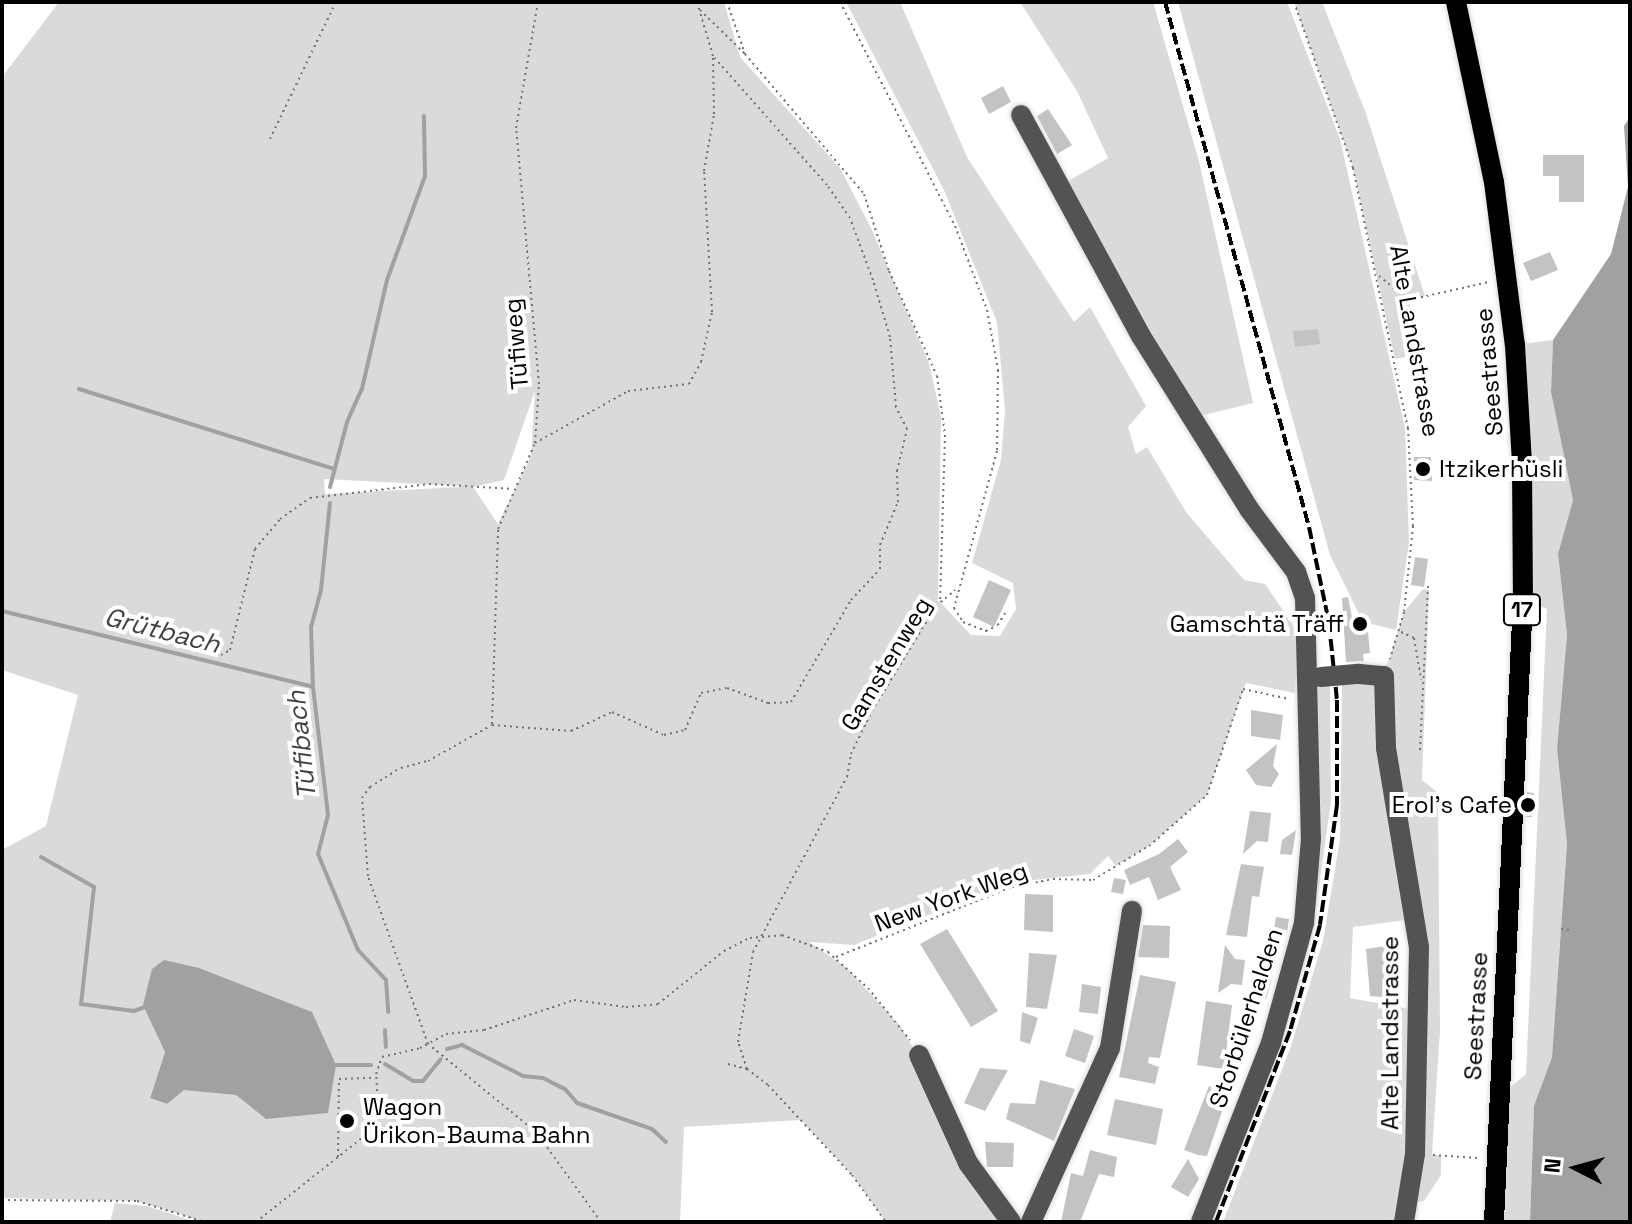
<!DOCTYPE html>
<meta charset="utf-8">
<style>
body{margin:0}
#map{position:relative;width:1632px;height:1224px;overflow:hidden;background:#fff;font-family:"Space Grotesk",sans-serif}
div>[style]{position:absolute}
.green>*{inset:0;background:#dadada}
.water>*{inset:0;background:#a1a1a1}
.stream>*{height:4px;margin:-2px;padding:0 2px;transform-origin:2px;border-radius:2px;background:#a1a1a1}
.building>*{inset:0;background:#c3c3c3}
.path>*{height:2px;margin-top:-1px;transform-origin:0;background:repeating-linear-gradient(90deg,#757575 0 2px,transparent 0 6px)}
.roads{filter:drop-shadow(0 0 2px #dbdbdb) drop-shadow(0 0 2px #dbdbdb)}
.minor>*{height:20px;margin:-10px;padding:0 10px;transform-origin:10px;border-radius:10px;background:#535353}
.major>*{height:20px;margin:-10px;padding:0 10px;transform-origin:10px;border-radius:10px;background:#000}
.rail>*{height:4px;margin-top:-2px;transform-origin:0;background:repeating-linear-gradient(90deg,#000 0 12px,transparent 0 16px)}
.minor-bridge>*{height:20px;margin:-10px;padding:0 10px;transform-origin:10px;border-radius:10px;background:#535353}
.dots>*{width:22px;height:22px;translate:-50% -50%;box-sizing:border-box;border:4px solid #fff;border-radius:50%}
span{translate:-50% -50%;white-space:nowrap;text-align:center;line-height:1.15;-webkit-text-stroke:8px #fff;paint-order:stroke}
.shield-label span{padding:2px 6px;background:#fff;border:2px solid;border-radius:6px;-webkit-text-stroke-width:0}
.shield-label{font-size:22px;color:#000;font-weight:700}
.street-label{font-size:24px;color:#000}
.poi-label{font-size:24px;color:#000}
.left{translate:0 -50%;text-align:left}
.right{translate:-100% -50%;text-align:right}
.water-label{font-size:26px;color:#424242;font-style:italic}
.frame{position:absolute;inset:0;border:4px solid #000;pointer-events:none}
.north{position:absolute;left:1536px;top:1128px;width:80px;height:80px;-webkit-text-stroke:6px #fff;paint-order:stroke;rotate:276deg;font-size:22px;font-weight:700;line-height:32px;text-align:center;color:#000}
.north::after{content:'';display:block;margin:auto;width:28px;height:36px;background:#000;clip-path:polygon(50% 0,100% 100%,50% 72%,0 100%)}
</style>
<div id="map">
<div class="green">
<i style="clip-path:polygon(evenodd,59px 2px,724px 2px,740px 57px,840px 168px,871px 228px,929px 363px,941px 417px,938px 600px,971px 635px,1000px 636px,1016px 609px,1013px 583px,972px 563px,1001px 460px,1005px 410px,997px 322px,944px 190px,846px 2px,900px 2px,967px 157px,1074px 322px,1090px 307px,1146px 406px,1128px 427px,1136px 454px,1147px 447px,1186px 512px,1244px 580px,1265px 584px,1299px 634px,1295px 693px,1246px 683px,1207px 795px,1149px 846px,1116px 866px,1108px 856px,1090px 874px,1007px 883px,854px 945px,809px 942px,846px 967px,901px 1027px,1011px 1222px,886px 1222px,852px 1175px,801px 1120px,684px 1127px,680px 1222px,205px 1222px,137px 1201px,2px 1198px,2px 850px,46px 826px,78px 695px,2px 670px,2px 77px,59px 2px,535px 391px,531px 456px,498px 524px,473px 487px,504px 480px,535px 391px,59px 2px,324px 479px,461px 486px,461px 487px,325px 494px,324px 479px,59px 2px,145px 1007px,266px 1119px,236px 1095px,183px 1089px,167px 1104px,150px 1097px,165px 1052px,145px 1007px)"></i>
<i style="clip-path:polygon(1020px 2px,1153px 2px,1199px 161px,1253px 403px,1200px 416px,1065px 183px,1108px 158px,1077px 91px)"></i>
<i style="clip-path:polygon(1178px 2px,1287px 2px,1340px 139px,1405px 428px,1409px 542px,1396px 630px,1363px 622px,1330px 555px)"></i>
<i style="clip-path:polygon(1294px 2px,1322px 2px,1365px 111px,1425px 296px,1409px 301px,1421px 354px,1395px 359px,1353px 168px)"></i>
<i style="clip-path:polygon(1553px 340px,1551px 392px,1573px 500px,1558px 554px,1567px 635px,1557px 749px,1567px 844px,1552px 1057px,1534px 1106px,1530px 1222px,1494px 1222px,1498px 1097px,1526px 1074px,1547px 609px,1523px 599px,1515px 345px)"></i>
<i style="clip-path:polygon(evenodd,1423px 589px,1429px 590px,1422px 780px,1438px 793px,1440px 1031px,1432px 1154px,1441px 1156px,1441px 1175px,1424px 1201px,1407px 1203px,1404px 1222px,1223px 1222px,1291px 1046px,1323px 941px,1340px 839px,1342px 680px,1384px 675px,1404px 612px,1423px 589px,1414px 919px,1420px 1011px,1350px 998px,1353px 927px,1414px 919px)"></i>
<i style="clip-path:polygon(1311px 679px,1328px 681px,1330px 688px,1331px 801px,1312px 936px,1277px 1050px,1299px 946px)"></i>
<i style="clip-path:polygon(115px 1203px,147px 1206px,196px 1222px,110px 1222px)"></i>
</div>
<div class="water">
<i style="clip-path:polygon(1630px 117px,1630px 1222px,1530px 1222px,1534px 1106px,1552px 1057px,1567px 844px,1557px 749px,1567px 635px,1558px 554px,1573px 500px,1551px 392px,1553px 340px,1611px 254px,1628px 187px,1624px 126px)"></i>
<i style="clip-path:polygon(164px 960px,199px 968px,312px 1012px,336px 1065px,328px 1113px,266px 1119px,236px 1095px,184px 1090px,167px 1104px,150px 1098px,165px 1052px,143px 1005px,152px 969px)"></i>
</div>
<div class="stream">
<i style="left:79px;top:389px;width:268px;rotate:17.4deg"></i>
<i style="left:330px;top:487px;width:67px;rotate:-75.3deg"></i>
<i style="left:347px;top:422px;width:36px;rotate:-66deg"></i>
<i style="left:362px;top:389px;width:112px;rotate:-77.1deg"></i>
<i style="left:387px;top:280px;width:111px;rotate:-69.9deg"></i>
<i style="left:425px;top:176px;width:60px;rotate:-91deg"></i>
<i style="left:330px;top:503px;width:87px;rotate:95.9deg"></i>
<i style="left:321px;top:590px;width:38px;rotate:105deg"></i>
<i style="left:311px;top:627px;width:60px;rotate:88.1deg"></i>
<i style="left:313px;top:687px;width:129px;rotate:83.3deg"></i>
<i style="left:328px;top:815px;width:40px;rotate:104.4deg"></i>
<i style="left:318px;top:854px;width:104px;rotate:67.4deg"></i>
<i style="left:358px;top:950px;width:41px;rotate:47deg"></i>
<i style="left:386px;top:980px;width:32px;rotate:86deg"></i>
<i style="left:2px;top:611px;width:320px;rotate:13.7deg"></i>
<i style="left:41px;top:857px;width:61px;rotate:29.5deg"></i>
<i style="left:94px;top:887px;width:118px;rotate:96.3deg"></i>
<i style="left:81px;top:1004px;width:53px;rotate:7.5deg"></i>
<i style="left:134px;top:1011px;width:12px;rotate:-20deg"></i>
<i style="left:385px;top:1030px;width:17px;rotate:87deg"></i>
<i style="left:447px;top:1049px;width:16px;rotate:-15deg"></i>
<i style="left:462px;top:1045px;width:68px;rotate:26.9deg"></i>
<i style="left:523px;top:1076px;width:20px;rotate:6deg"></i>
<i style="left:543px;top:1078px;width:25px;rotate:27deg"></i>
<i style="left:565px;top:1089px;width:18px;rotate:49deg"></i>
<i style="left:577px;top:1103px;width:79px;rotate:19.1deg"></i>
<i style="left:652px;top:1129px;width:19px;rotate:43deg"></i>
<i style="left:385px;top:1064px;width:33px;rotate:31deg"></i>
<i style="left:413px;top:1081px;width:10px"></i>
<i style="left:423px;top:1081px;width:28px;rotate:-51deg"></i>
<i style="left:336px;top:1065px;width:35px"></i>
</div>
<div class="building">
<i style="clip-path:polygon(1003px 86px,1011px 102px,989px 114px,981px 98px)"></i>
<i style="clip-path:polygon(1048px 109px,1072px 145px,1057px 154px,1037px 116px)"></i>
<i style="clip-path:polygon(1543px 155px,1584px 155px,1584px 202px,1559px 202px,1559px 176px,1543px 176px)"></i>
<i style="clip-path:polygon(1550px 252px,1558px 270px,1531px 281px,1523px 263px)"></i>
<i style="clip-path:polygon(1318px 329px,1320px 344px,1295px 347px,1293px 331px)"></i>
<i style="clip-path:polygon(1414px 457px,1431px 457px,1432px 481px,1414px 480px)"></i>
<i style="clip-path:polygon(1415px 557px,1428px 559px,1424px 587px,1411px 585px)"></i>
<i style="clip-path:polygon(989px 580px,1011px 590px,994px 627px,973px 617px)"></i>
<i style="clip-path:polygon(1348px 597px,1355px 633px,1368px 632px,1370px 653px,1363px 654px,1364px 661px,1346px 662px,1342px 598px)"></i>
<i style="clip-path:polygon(1251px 710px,1283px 715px,1280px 740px,1251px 736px)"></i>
<i style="clip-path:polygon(1277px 744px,1273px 766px,1279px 774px,1271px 787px,1256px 785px,1246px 770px)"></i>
<i style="clip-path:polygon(1527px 792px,1534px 793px,1532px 817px,1526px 817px)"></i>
<i style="clip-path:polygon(1250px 811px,1271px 813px,1268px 842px,1257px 841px,1243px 854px)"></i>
<i style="clip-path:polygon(1296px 830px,1292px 855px,1280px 854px,1282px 840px)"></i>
<i style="clip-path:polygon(1178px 839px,1188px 852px,1170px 867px,1181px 890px,1158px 900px,1149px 877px,1130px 885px,1124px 870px,1159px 854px)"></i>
<i style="clip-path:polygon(1241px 864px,1264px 867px,1259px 897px,1252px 896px,1247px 937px,1226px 935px)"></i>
<i style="clip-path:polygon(1114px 878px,1126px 880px,1123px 894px,1111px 892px)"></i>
<i style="clip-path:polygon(1025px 894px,1053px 895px,1053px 932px,1024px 930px)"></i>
<i style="clip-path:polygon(1276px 917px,1289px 919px,1287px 933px,1274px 931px)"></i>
<i style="clip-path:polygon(1143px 925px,1170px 926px,1169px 958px,1138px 957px)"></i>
<i style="clip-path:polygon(947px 929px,998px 1011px,971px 1027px,920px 944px)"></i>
<i style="clip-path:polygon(1225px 945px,1235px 959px,1245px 960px,1242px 985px,1231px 984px,1218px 993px)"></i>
<i style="clip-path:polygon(1386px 946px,1391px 974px,1383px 997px,1370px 996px,1366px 949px)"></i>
<i style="clip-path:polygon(1029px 953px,1057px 955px,1047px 1009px,1026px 1007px)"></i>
<i style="clip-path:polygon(1249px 968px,1273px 975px,1266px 1000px)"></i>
<i style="clip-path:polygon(1140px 975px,1176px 982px,1160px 1058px,1149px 1057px,1148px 1063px,1159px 1067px,1155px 1084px,1119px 1077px)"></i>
<i style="clip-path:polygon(1082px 984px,1101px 987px,1098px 1014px,1079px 1012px)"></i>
<i style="clip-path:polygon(1206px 1001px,1232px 1005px,1224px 1069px,1197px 1065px)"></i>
<i style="clip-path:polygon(1022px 1012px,1038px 1018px,1030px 1044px,1020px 1041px)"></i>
<i style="clip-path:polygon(1074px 1029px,1094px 1036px,1085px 1063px,1065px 1056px)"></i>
<i style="clip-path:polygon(980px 1068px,1008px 1070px,985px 1111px,964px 1103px)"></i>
<i style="clip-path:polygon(1040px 1080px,1075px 1089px,1054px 1141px,1006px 1119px,1010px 1103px,1035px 1104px)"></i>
<i style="clip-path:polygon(1209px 1086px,1228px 1094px,1207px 1156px,1198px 1155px,1184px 1150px)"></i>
<i style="clip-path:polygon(1115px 1099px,1163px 1109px,1156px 1145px,1107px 1135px)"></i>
<i style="clip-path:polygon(985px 1142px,1014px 1143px,1013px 1167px,987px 1167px)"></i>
<i style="clip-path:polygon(1090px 1150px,1117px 1157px,1114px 1177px,1099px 1174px,1080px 1222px,1061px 1222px,1071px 1173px,1083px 1176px)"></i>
<i style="clip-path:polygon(1188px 1159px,1199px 1179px,1188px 1197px,1171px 1187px)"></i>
</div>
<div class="path">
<i style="left:727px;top:2px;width:55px;rotate:70.9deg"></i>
<i style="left:745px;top:54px;width:184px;rotate:49.6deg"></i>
<i style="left:864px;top:194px;width:81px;rotate:72deg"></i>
<i style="left:889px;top:271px;width:115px;rotate:65.4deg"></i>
<i style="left:937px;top:376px;width:60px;rotate:82.3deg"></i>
<i style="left:945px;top:435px;width:166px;rotate:91.7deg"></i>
<i style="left:840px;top:2px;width:252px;rotate:62.8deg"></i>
<i style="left:955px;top:226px;width:90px;rotate:69.1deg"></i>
<i style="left:987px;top:310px;width:61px;rotate:79.6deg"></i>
<i style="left:998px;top:370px;width:81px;rotate:90.7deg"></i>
<i style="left:997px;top:451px;width:163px;rotate:105.3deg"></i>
<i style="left:954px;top:608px;width:17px;rotate:57deg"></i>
<i style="left:963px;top:622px;width:25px;rotate:21deg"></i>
<i style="left:986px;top:631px;width:13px;rotate:-27deg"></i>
<i style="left:998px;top:625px;width:16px;rotate:-60deg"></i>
<i style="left:1294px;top:2px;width:176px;rotate:70.4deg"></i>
<i style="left:1353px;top:168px;width:266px;rotate:78.1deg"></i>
<i style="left:1408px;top:428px;width:98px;rotate:87.1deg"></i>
<i style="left:1413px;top:526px;width:86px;rotate:96deg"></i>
<i style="left:1404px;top:612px;width:49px;rotate:106.6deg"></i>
<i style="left:700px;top:10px;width:62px;rotate:44.3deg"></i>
<i style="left:270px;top:139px;width:152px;rotate:-64.3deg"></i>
<i style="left:1379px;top:276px;width:38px;rotate:39deg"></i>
<i style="left:1409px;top:300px;width:82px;rotate:-12.7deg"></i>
<i style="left:535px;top:443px;width:107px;rotate:-29.2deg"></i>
<i style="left:628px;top:391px;width:61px;rotate:-6.5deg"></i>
<i style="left:689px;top:384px;width:25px;rotate:-61deg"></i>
<i style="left:701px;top:362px;width:51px;rotate:-77.6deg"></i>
<i style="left:712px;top:312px;width:141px;rotate:-93.2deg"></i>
<i style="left:704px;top:171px;width:58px;rotate:-80deg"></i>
<i style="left:714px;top:114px;width:57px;rotate:-91deg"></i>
<i style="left:1401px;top:632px;width:14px;rotate:25deg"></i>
<i style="left:1414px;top:638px;width:42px;rotate:80.3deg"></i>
<i style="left:136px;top:633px;width:88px;rotate:14.5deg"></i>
<i style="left:221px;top:655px;width:10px;rotate:-29deg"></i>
<i style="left:230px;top:650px;width:104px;rotate:-76.1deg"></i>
<i style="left:255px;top:549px;width:39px;rotate:-50deg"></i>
<i style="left:280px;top:519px;width:37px;rotate:-35deg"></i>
<i style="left:310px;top:498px;width:120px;rotate:-6.7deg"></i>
<i style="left:429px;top:484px;width:83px;rotate:3.4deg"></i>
<i style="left:492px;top:724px;width:195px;rotate:-88.2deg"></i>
<i style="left:498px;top:529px;width:94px;rotate:-66.7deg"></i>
<i style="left:535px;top:443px;width:59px;rotate:-86.1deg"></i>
<i style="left:539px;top:384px;width:257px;rotate:-95.1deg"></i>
<i style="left:516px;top:128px;width:128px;rotate:-80.1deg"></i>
<i style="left:1420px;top:750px;width:166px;rotate:-87.2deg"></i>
<i style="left:1561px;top:929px;width:10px;rotate:6deg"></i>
<i style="left:836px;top:957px;width:189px;rotate:-21.7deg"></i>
<i style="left:1012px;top:887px;width:42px;rotate:-11deg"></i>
<i style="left:1053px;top:879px;width:40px;rotate:1.4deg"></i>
<i style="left:1093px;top:880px;width:66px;rotate:-31.3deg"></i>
<i style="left:1149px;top:846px;width:77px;rotate:-41.3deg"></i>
<i style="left:1207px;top:795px;width:112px;rotate:-71.2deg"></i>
<i style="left:1243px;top:689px;width:47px;rotate:12.3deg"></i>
<i style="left:728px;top:1064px;width:20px;rotate:15deg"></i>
<i style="left:747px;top:1069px;width:26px;rotate:37deg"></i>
<i style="left:768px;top:1085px;width:123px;rotate:47deg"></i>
<i style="left:852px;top:1175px;width:58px;rotate:54.1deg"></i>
<i style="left:747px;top:1069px;width:28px;rotate:-108deg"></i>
<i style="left:738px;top:1042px;width:91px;rotate:-80.5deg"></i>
<i style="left:753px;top:952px;width:199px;rotate:-61.8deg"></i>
<i style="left:847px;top:777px;width:23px;rotate:-80deg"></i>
<i style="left:851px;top:754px;width:48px;rotate:-64deg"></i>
<i style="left:872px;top:711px;width:123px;rotate:-58.6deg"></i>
<i style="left:936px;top:606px;width:25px;rotate:-40deg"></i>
<i style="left:1433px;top:1155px;width:45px;rotate:3.8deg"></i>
<i style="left:338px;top:1157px;width:78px;rotate:-89.3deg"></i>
<i style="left:339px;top:1079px;width:36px;rotate:-2deg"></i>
<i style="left:2px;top:1200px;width:135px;rotate:0.4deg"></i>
<i style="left:137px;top:1201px;width:71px;rotate:17.2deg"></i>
<i style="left:256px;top:1222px;width:142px;rotate:-38.4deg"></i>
<i style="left:367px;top:1134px;width:27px;rotate:-66deg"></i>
<i style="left:378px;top:1109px;width:35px;rotate:-93deg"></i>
<i style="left:376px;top:1074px;width:18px;rotate:-71deg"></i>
<i style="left:382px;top:1057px;width:39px;rotate:-13deg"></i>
<i style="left:420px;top:1048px;width:30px;rotate:-28deg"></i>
<i style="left:446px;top:1034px;width:38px;rotate:-6deg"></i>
<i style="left:484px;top:1030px;width:95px;rotate:-18.4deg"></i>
<i style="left:574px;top:1000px;width:52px;rotate:7.7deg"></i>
<i style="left:626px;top:1007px;width:32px;rotate:-5deg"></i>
<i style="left:658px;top:1004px;width:85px;rotate:-38.8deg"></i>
<i style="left:724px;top:951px;width:29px;rotate:-27deg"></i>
<i style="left:750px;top:938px;width:32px;rotate:-5deg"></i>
<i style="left:782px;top:935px;width:49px;rotate:20.3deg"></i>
<i style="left:828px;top:952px;width:54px;rotate:42deg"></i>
<i style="left:868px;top:988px;width:67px;rotate:51.1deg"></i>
<i style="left:601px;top:1222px;width:111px;rotate:-125.8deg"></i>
<i style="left:536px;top:1132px;width:139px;rotate:-140.8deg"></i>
<i style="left:428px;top:1044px;width:178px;rotate:-109.7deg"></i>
<i style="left:368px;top:876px;width:78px;rotate:-94.4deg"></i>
<i style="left:362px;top:798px;width:14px;rotate:-54deg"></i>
<i style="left:370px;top:787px;width:36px;rotate:-32deg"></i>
<i style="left:401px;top:768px;width:28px;rotate:-15deg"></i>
<i style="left:428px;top:761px;width:73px;rotate:-29.4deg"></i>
<i style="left:492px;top:725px;width:79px;rotate:4.3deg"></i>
<i style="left:571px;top:731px;width:45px;rotate:-24.9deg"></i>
<i style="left:612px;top:712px;width:57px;rotate:23.9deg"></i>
<i style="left:664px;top:735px;width:22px;rotate:-13deg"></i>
<i style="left:685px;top:730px;width:40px;rotate:-66.6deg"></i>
<i style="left:701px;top:693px;width:26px;rotate:-11deg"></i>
<i style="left:727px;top:688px;width:44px;rotate:20.1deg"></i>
<i style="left:768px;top:703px;width:23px;rotate:-2deg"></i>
<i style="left:791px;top:702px;width:118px;rotate:-59.5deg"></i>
<i style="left:851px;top:600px;width:42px;rotate:-46.9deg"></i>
<i style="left:880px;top:569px;width:24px;rotate:-90deg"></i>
<i style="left:880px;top:545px;width:47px;rotate:-67.3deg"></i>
<i style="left:898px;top:502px;width:31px;rotate:-92deg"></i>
<i style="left:897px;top:471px;width:43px;rotate:-76.6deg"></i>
<i style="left:907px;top:429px;width:25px;rotate:-117deg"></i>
<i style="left:896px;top:407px;width:70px;rotate:-94.9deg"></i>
<i style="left:890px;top:337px;width:59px;rotate:-106.6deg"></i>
<i style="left:873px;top:280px;width:66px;rotate:-110.4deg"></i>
<i style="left:850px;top:218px;width:40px;rotate:-124.9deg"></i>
<i style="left:827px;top:185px;width:172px;rotate:-131.5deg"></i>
<i style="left:713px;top:56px;width:56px;rotate:-106.5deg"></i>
</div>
<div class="roads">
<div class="minor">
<i style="left:1021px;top:115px;width:251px;rotate:61.5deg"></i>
<i style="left:1141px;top:336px;width:204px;rotate:58deg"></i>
<i style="left:1249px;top:509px;width:79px;rotate:53.3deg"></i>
<i style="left:1296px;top:572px;width:28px;rotate:71deg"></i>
<i style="left:1305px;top:598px;width:240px;rotate:88.6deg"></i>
<i style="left:1311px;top:838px;width:85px;rotate:94.7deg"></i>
<i style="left:1304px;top:923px;width:124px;rotate:105.4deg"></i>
<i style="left:1271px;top:1043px;width:192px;rotate:111.4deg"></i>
<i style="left:1359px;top:674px;width:25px;rotate:5deg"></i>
<i style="left:1384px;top:676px;width:72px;rotate:88.4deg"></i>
<i style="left:1386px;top:748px;width:202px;rotate:80.6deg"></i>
<i style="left:1419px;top:947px;width:207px;rotate:91.1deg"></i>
<i style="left:1415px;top:1154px;width:69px;rotate:99.2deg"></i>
<i style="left:919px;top:1055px;width:119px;rotate:65.6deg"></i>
<i style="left:968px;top:1163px;width:73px;rotate:53.9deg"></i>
<i style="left:1031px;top:1222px;width:191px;rotate:-65.6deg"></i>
<i style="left:1110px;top:1048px;width:139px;rotate:-80.9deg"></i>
</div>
<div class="major">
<i style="left:1456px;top:2px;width:184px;rotate:78.1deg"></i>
<i style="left:1494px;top:182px;width:164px;rotate:82.7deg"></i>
<i style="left:1515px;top:345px;width:118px;rotate:86.6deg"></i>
<i style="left:1522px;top:463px;width:136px;rotate:89.6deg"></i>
<i style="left:1523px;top:599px;width:624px;rotate:92.67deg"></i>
</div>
</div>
<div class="rail">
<i style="left:1165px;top:2px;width:544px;rotate:74.66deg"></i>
<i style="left:1309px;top:527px;width:98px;rotate:78.2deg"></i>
<i style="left:1329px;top:623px;width:77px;rotate:84.1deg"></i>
<i style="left:1337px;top:700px;width:105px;rotate:90deg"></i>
<i style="left:1337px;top:805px;width:121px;rotate:98.1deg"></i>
<i style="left:1320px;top:925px;width:110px;rotate:105.8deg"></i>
<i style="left:1290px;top:1031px;width:205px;rotate:111.2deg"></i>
</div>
<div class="minor-bridge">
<i style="left:1321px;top:677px;width:38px;rotate:-5deg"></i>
</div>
<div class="dots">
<i style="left:1423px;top:469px;background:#000"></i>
<i style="left:1360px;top:624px;background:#000"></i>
<i style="left:1528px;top:805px;background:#000"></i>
<i style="left:347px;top:1121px;background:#000"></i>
</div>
<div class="shield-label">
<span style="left:1522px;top:610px">17</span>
</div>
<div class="street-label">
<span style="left:1415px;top:341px;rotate:80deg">Alte Landstrasse</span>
<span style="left:516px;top:344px;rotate:-95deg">Tüfiweg</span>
<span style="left:1489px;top:372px;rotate:-95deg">Seestrasse</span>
<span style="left:886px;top:664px;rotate:-59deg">Gamstenweg</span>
<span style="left:951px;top:897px;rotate:-20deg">New York Weg</span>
<span style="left:1476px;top:1016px;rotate:-87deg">Seestrasse</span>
<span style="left:1246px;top:1018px;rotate:-72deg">Storbülerhalden</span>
<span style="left:1390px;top:1033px;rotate:-90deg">Alte Landstrasse</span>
</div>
<div class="poi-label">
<span class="left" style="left:1439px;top:469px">Itzikerhüsli</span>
<span class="right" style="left:1344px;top:624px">Gamschtä Träff</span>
<span class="right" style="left:1512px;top:805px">Erol's Cafe</span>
<span class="left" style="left:363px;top:1121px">Wagon<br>Ürikon-Bauma Bahn</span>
</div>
<div class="water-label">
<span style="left:162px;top:631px;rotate:14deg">Grütbach</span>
<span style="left:302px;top:745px;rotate:-96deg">Tüfibach</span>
</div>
<div class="frame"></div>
<div class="north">N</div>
</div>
